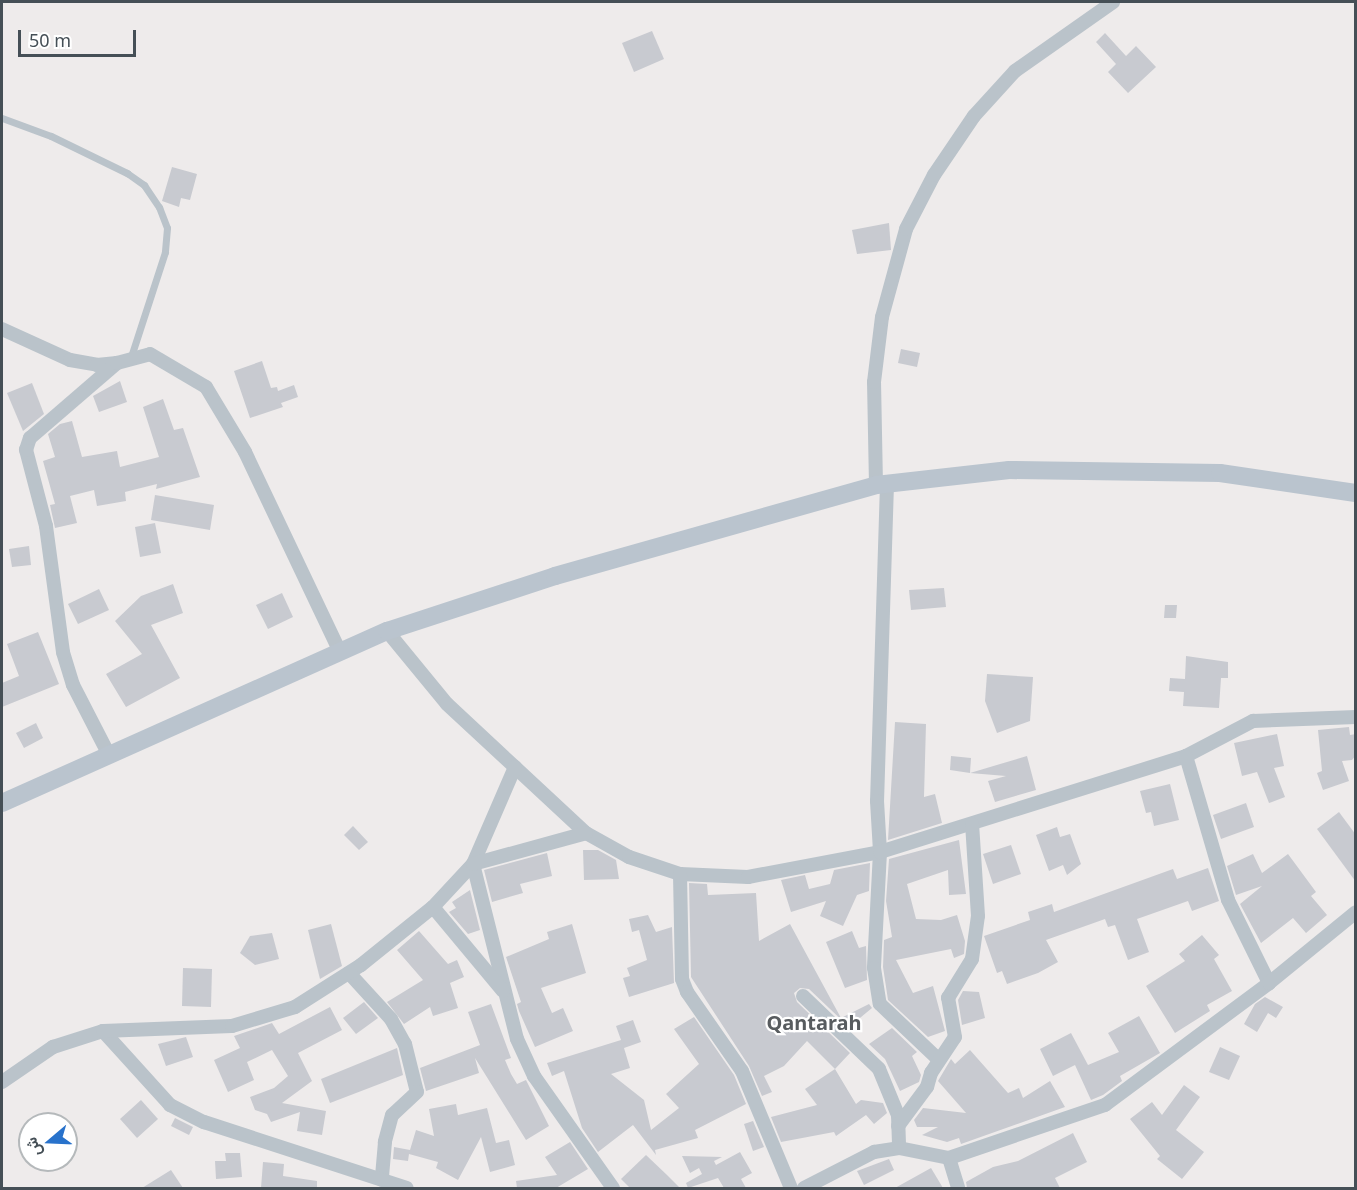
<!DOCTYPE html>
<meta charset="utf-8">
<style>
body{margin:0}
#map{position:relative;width:1357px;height:1190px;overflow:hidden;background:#eeebeb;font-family:"Noto Sans",Vazirmatn,sans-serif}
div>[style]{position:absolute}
.building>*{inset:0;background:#c8cad0}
.service>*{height:7px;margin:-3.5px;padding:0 3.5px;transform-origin:3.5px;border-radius:3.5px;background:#bac3ca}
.minor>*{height:14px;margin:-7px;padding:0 7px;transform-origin:7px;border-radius:7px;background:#bac3ca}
.secondary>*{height:18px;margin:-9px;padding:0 9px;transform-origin:9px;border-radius:9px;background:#bac4ce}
span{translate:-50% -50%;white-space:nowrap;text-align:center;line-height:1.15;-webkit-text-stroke:4.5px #fff;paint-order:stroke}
.quarter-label{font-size:20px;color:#585c5f;font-weight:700}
.frame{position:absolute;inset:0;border:3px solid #454f56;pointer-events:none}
.north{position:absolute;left:18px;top:1112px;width:60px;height:60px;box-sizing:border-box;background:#fff;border:2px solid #b5b9bb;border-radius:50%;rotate:251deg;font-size:16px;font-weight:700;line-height:24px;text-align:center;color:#454f56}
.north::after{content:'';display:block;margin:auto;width:21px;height:27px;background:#2872cb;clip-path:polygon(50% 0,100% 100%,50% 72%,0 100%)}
.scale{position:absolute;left:18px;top:30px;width:118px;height:27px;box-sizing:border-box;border:3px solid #454f56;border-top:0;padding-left:8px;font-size:18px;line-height:21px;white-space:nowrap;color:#454f56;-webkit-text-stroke:4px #fff;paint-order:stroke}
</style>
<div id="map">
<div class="building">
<i style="clip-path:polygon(652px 31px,664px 59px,634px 72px,622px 43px)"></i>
<i style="clip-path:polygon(1105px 33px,1126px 56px,1136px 46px,1156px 67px,1128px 93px,1108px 72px,1116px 64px,1096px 42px)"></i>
<i style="clip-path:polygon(172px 167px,197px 174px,190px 200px,181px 198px,179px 207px,162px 201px)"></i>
<i style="clip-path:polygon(889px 223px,891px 250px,857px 254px,852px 230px)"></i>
<i style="clip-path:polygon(901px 349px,920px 353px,917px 367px,898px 363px)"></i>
<i style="clip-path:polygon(262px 361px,271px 388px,277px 387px,278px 391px,294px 385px,298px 397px,281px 403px,283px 407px,250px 418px,234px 371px)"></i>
<i style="clip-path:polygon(120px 381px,127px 402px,99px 412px,93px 396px)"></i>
<i style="clip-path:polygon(32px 383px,44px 414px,23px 431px,7px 393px)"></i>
<i style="clip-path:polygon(163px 399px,174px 430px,183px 428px,200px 477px,156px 489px,157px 484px,125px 492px,126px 501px,97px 506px,94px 490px,70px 496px,77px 523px,55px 528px,50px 505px,55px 504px,43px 461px,55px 457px,48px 434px,60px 424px,72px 421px,82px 457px,117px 451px,120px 467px,159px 457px,143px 407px)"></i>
<i style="clip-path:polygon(155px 495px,214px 505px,210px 530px,151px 520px)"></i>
<i style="clip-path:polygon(155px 523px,161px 553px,140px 557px,135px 527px)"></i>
<i style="clip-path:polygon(29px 546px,31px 565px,12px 567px,9px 549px)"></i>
<i style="clip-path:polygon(173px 584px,183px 613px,151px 625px,180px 678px,126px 707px,106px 674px,142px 654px,115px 621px,141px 596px)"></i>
<i style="clip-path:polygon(944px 588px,946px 607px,911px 610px,909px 590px)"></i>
<i style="clip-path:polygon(99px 589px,109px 610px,78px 624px,68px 604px)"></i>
<i style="clip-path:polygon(282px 593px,293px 617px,268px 629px,256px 605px)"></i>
<i style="clip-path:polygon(1165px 605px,1177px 605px,1176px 618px,1164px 618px)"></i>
<i style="clip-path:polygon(38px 632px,59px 684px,2px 707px,2px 683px,19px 676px,7px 644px)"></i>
<i style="clip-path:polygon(1186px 656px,1228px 662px,1228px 678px,1221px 678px,1219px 708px,1183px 706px,1184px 692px,1169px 691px,1170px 678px,1185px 679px)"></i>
<i style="clip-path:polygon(987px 674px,1033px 677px,1030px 721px,997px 733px,985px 701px)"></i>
<i style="clip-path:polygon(895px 722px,926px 724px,924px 797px,935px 794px,942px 823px,888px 840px)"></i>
<i style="clip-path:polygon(36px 723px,43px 738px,24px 748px,16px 733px)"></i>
<i style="clip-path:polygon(1349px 727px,1350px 735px,1356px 734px,1356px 755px,1352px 760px,1342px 761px,1349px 781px,1323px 790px,1317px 773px,1322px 771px,1318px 730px)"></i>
<i style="clip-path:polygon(1277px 734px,1284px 766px,1274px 768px,1285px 797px,1269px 803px,1257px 772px,1242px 776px,1234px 743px)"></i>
<i style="clip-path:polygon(951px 756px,971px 758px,970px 773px,950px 770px)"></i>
<i style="clip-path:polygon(1027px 756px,1036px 790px,995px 802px,988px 781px,1006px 776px,970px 773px)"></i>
<i style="clip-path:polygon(1170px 784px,1179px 820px,1154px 826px,1151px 812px,1146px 813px,1140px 791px)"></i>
<i style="clip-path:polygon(1246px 803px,1254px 827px,1221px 839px,1213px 815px)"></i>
<i style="clip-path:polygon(1339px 812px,1356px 835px,1356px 882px,1317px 829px)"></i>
<i style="clip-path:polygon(353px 826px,368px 842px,359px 850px,344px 835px)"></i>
<i style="clip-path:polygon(1057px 827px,1060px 837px,1070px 834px,1081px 864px,1067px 875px,1063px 865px,1049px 871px,1036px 835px)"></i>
<i style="clip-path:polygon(959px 840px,966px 894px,949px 895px,948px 870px,907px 884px,916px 919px,941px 920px,957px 915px,965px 941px,964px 954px,954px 958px,951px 949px,896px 960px,913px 993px,933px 986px,945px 1031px,928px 1037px,888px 1000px,883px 967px,884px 940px,892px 937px,886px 901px,889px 859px)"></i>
<i style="clip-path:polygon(1011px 845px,1021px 874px,993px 884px,983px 854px)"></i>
<i style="clip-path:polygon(583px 850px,598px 850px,616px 860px,619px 879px,584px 880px)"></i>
<i style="clip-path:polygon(547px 853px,552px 876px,520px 884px,523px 893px,492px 902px,484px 870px)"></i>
<i style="clip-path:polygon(1253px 854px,1262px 873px,1288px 854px,1316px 892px,1311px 896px,1327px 915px,1306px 933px,1293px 918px,1261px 943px,1240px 904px,1262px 886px,1236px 895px,1227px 866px)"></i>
<i style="clip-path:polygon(870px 863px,869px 891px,857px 895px,843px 926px,820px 916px,826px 901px,791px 912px,781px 880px,805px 875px,809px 889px,830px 884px,834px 870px)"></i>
<i style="clip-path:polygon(1208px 868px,1219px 901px,1192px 911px,1188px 901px,1137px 919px,1149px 952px,1128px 960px,1115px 925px,1108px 927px,1105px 919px,1046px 940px,1058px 962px,1038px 973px,1007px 984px,1002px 971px,997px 973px,984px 936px,1030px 920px,1028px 912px,1052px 904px,1054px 912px,1173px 869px,1177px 879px)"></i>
<i style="clip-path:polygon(689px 883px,707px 884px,708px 895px,756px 893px,759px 941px,790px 924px,841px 1018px,869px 1004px,872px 1008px,849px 1027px,809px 989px,800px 988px,794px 993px,797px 1002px,850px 1053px,835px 1069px,807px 1041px,784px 1066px,764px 1076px,772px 1092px,762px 1096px,749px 1066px,691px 977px)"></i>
<i style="clip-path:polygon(470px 890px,480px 930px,468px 934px,449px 912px,456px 908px,452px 902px)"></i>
<i style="clip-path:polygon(648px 915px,656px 932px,672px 927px,674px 983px,629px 997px,623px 978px,630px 976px,627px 968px,647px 960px,639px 930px,632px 932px,629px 919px)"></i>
<i style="clip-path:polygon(331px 924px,342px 966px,320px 979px,308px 930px)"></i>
<i style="clip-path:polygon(572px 924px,586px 973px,541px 988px,552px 1013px,563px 1008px,573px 1031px,535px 1047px,519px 1011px,517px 1004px,521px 1002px,506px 957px,549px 939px,547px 932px)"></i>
<i style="clip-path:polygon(419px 931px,448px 964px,457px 960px,464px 977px,450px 983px,458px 1008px,433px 1016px,430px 1007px,404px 1024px,387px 1002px,423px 980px,397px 950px)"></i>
<i style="clip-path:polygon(852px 931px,859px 948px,866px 946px,867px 980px,845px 988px,826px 942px)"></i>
<i style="clip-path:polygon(272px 933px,279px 959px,255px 965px,240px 953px,250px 936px)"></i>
<i style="clip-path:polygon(1202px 935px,1219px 955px,1214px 959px,1232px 991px,1207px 1005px,1210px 1011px,1175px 1033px,1146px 986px,1185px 961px,1179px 954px)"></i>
<i style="clip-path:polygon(183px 968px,212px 969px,211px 1007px,182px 1006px)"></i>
<i style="clip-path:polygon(963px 991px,979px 992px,985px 1018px,962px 1025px,958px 1000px)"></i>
<i style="clip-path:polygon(1265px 997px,1283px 1007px,1276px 1018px,1268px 1013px,1257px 1032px,1244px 1024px,1255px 1004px)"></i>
<i style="clip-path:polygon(364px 1002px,378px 1018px,356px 1034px,343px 1018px)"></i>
<i style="clip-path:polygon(491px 1004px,511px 1058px,505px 1060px,511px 1074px,517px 1084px,526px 1080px,549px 1126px,526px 1140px,475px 1058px,479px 1073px,426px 1091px,420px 1068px,480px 1045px,468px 1012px)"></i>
<i style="clip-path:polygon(330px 1007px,342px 1030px,298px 1053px,312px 1081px,282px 1103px,326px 1111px,322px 1135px,297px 1131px,300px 1112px,271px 1122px,267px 1114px,255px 1110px,250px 1097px,274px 1088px,288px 1076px,272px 1050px,247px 1062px,254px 1080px,228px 1092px,214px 1060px,240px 1048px,234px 1036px,272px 1023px,279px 1034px)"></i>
<i style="clip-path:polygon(1139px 1016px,1160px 1053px,1120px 1076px,1122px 1081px,1103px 1095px,1091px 1100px,1075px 1065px,1053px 1076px,1040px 1049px,1071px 1033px,1088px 1065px,1119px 1052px,1108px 1033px)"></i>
<i style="clip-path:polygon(694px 1017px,734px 1075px,746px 1104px,695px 1130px,698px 1138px,655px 1150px,656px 1155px,633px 1125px,598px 1152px,582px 1128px,564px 1071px,552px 1076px,547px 1063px,621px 1040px,616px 1026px,633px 1020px,641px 1042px,624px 1048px,630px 1068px,611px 1074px,644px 1100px,651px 1130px,679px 1108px,666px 1094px,699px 1064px,674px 1029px)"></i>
<i style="clip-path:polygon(892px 1028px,917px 1052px,912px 1056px,921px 1075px,919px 1082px,900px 1091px,885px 1059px,869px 1044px)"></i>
<i style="clip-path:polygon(186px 1037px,193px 1057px,166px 1066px,158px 1044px)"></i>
<i style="clip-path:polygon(1220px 1047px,1240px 1056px,1229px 1080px,1209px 1072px)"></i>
<i style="clip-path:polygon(397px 1048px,403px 1075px,330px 1103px,321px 1079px)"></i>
<i style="clip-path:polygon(970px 1050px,1008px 1093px,1019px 1088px,1023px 1098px,1050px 1081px,1065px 1107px,961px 1144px,959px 1138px,947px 1142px,922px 1135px,938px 1127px,917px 1127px,914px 1120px,923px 1108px,966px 1113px,938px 1081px,951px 1059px,955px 1064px)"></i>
<i style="clip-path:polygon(835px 1069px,856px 1104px,861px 1100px,883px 1103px,887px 1113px,874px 1124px,866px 1115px,836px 1136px,834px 1132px,781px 1142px,771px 1117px,817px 1105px,805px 1089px)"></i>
<i style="clip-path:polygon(1184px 1085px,1200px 1097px,1176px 1130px,1204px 1152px,1182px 1179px,1157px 1159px,1160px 1156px,1130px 1119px,1152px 1102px,1162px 1115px)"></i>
<i style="clip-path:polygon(141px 1100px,158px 1119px,137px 1138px,120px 1119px)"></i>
<i style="clip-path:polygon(456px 1104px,458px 1115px,487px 1108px,496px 1143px,509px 1140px,515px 1165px,490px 1172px,481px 1137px,458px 1180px,436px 1168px,438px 1162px,409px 1154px,408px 1161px,393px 1159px,394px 1147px,410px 1150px,416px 1130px,434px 1136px,429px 1109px)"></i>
<i style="clip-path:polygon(175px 1118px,193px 1127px,189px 1135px,171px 1126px)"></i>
<i style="clip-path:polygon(753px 1121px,764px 1147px,753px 1151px,744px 1124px)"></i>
<i style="clip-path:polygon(1073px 1133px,1087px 1162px,1055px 1178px,1060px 1188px,967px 1188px,966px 1182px,993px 1167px,1018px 1161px)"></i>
<i style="clip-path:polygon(570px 1142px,588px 1169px,556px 1188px,517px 1188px,516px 1181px,557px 1175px,545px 1157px)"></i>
<i style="clip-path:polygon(740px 1152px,752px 1173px,741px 1179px,746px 1188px,724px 1188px,718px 1178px,688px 1188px,686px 1183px,702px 1174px,699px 1168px,690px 1173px,682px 1156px,722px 1157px,714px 1161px,716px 1165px)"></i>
<i style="clip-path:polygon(225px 1153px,240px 1153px,242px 1177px,216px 1179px,215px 1161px,226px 1161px)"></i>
<i style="clip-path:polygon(646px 1155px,667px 1175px,680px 1188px,630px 1188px,621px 1179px)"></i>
<i style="clip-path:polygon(889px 1159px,894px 1170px,864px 1185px,857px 1171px)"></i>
<i style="clip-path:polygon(263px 1162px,284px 1164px,283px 1176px,317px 1181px,317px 1188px,261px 1188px)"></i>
<i style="clip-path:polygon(931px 1168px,943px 1188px,895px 1188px)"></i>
<i style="clip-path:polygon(171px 1170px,183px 1188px,142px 1188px)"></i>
</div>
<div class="service">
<i style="left:2px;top:118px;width:52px;rotate:20.2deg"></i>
<i style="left:51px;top:136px;width:85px;rotate:26deg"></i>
<i style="left:127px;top:173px;width:21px;rotate:35deg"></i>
<i style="left:144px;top:185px;width:27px;rotate:56deg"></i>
<i style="left:159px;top:207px;width:22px;rotate:69deg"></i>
<i style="left:167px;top:228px;width:24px;rotate:95deg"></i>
<i style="left:165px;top:252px;width:114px;rotate:108deg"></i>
</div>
<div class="minor">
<i style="left:2px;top:329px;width:75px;rotate:24.5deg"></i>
<i style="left:70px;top:360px;width:27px;rotate:10deg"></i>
<i style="left:97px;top:365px;width:20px;rotate:-6deg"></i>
<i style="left:887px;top:484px;width:317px;rotate:91.8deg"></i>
<i style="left:877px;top:801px;width:51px;rotate:86.6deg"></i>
<i style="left:880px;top:852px;width:116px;rotate:93deg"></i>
<i style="left:874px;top:968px;width:36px;rotate:81deg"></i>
<i style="left:880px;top:1004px;width:81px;rotate:43.5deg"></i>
<i style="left:876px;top:485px;width:103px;rotate:-91.1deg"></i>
<i style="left:874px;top:382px;width:65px;rotate:-83deg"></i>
<i style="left:882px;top:317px;width:91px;rotate:-74.7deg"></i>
<i style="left:906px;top:229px;width:61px;rotate:-62.6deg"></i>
<i style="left:934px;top:175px;width:71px;rotate:-55.9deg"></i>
<i style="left:974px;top:116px;width:61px;rotate:-47.7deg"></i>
<i style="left:1015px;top:71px;width:120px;rotate:-35.1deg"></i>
<i style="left:387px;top:631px;width:94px;rotate:50.6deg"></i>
<i style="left:447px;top:704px;width:190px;rotate:42.9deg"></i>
<i style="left:586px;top:833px;width:49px;rotate:29.2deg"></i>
<i style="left:629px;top:857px;width:54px;rotate:18.4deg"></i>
<i style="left:680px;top:874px;width:68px;rotate:2.5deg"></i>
<i style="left:748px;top:877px;width:134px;rotate:-10.7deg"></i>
<i style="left:880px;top:852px;width:321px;rotate:-17.4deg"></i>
<i style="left:1186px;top:756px;width:76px;rotate:-27.6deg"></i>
<i style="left:1253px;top:721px;width:103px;rotate:-2.2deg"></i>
<i style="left:109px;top:755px;width:79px;rotate:-117.2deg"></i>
<i style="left:73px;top:685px;width:34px;rotate:-107deg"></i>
<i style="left:63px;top:652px;width:127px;rotate:-97.7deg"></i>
<i style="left:46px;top:526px;width:79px;rotate:-104.7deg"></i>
<i style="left:26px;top:450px;width:13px;rotate:-72deg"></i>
<i style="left:30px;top:438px;width:115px;rotate:-40.8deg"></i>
<i style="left:117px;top:363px;width:34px;rotate:-15deg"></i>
<i style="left:150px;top:354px;width:65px;rotate:30.5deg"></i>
<i style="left:206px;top:387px;width:76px;rotate:59deg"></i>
<i style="left:245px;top:452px;width:219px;rotate:64.6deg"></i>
<i style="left:1186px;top:756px;width:150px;rotate:73.7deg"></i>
<i style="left:1228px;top:900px;width:93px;rotate:63.7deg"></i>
<i style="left:515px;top:767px;width:106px;rotate:113.4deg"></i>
<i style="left:473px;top:864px;width:180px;rotate:75.9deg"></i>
<i style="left:517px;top:1039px;width:41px;rotate:65.3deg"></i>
<i style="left:534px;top:1076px;width:137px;rotate:54.8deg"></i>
<i style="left:680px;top:874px;width:105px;rotate:88.9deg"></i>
<i style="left:682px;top:979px;width:14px;rotate:69deg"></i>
<i style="left:687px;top:992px;width:96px;rotate:55.2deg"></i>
<i style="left:742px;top:1071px;width:127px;rotate:67.3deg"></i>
<i style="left:433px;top:907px;width:109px;rotate:50.2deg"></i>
<i style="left:349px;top:973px;width:62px;rotate:47.6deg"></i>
<i style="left:391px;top:1019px;width:29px;rotate:61deg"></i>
<i style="left:405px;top:1044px;width:49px;rotate:76deg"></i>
<i style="left:417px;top:1092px;width:34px;rotate:137deg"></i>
<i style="left:392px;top:1115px;width:28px;rotate:105deg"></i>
<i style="left:385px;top:1142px;width:38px;rotate:95deg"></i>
<i style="left:803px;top:996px;width:105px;rotate:43.8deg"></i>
<i style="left:879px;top:1069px;width:50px;rotate:67.6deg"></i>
<i style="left:898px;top:1115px;width:33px;rotate:88deg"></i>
<i style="left:103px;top:1031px;width:100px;rotate:47.8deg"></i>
<i style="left:170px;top:1105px;width:38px;rotate:27deg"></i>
<i style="left:204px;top:1122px;width:213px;rotate:18deg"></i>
<i style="left:2px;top:1082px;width:62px;rotate:-34.5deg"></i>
<i style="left:53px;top:1047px;width:52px;rotate:-17.7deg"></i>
<i style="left:103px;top:1031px;width:129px;rotate:-2.2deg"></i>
<i style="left:232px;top:1026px;width:66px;rotate:-16.8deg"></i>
<i style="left:295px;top:1007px;width:78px;rotate:-32.5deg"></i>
<i style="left:361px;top:965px;width:92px;rotate:-38.9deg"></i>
<i style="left:433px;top:907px;width:59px;rotate:-47.1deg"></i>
<i style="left:473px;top:864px;width:117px;rotate:-15.3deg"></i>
<i style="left:898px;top:1126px;width:49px;rotate:-53.4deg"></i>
<i style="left:927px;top:1087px;width:15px;rotate:-74deg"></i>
<i style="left:931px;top:1073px;width:43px;rotate:-56.3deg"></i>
<i style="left:955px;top:1037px;width:40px;rotate:-100deg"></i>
<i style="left:948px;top:998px;width:46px;rotate:-58.4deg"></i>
<i style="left:972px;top:959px;width:43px;rotate:-82.1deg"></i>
<i style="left:978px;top:916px;width:92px;rotate:-93.7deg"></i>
<i style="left:949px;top:1158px;width:31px;rotate:73deg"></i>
<i style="left:804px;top:1188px;width:79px;rotate:-27.2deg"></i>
<i style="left:874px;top:1152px;width:25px;rotate:-9deg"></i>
<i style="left:899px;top:1148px;width:51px;rotate:11.3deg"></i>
<i style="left:949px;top:1158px;width:165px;rotate:-18.8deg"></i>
<i style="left:1105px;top:1105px;width:204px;rotate:-36.6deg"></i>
<i style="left:1269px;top:983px;width:112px;rotate:-39.2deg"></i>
</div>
<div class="secondary">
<i style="left:2px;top:803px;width:422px;rotate:-24.1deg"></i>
<i style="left:387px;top:631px;width:177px;rotate:-18.1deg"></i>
<i style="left:555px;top:576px;width:334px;rotate:-15.8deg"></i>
<i style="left:876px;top:485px;width:134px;rotate:-6.4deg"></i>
<i style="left:1009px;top:470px;width:211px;rotate:0.8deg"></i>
<i style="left:1220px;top:473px;width:137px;rotate:8.4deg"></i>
</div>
<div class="quarter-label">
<span style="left:814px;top:1022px">Qantarah</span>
</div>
<div class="frame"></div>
<div class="north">ش</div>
<div class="scale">50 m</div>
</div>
